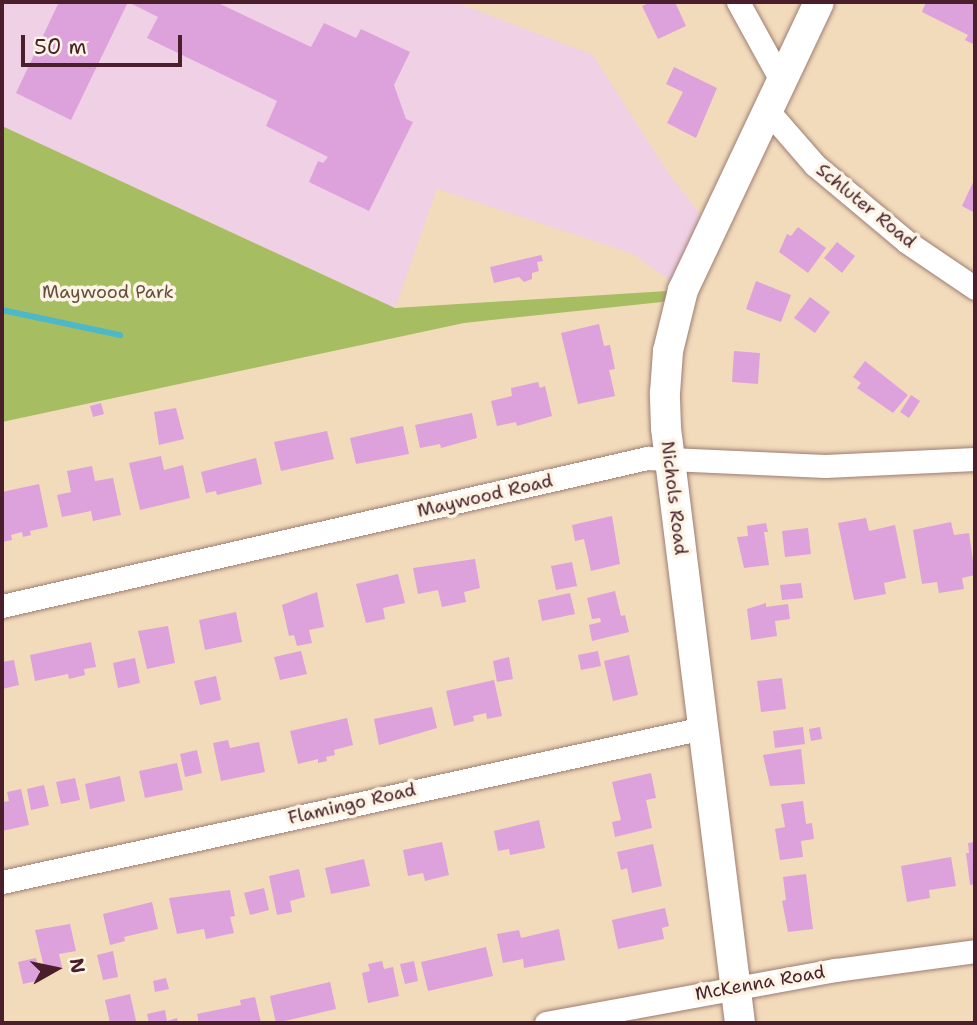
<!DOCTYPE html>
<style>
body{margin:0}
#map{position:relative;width:977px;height:1025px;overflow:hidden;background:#f2dbbb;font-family:"Shantell Sans",sans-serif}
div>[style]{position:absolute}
.built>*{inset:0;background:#f0d0e4}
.green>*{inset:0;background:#a7bd62}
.stream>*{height:6px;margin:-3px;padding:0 3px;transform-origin:3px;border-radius:3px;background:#4cb8c8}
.building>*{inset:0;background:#dda1db}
.roads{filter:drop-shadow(0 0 2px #9e7d73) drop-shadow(0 0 2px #9e7d73)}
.minor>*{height:23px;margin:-11.5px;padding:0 11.5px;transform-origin:11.5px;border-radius:11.5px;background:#fff}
.tertiary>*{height:30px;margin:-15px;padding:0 15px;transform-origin:15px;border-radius:15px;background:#fff}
span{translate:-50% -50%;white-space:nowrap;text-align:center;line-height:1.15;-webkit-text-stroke:7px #fcf5e5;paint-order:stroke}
.street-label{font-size:18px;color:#4a1f2b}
.park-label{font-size:18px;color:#664e3c}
.frame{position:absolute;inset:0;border:4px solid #4a1f2b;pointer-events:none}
.north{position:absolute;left:21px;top:934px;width:70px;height:70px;-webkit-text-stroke:5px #fcf5e5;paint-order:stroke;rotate:81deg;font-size:19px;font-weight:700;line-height:28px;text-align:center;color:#4a1f2b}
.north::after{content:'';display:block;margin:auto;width:24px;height:32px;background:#4a1f2b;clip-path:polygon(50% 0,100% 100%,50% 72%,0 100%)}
.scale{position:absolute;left:21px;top:35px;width:161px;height:32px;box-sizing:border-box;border:4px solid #4a1f2b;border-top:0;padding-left:9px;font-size:21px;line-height:24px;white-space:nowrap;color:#4a1f2b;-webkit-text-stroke:5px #fcf5e5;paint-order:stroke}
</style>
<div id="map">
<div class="built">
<i style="clip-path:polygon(2px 2px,455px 2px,593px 55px,667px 171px,710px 227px,683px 290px,633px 254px,437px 189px,395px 308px,2px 126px)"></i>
</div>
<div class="green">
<i style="clip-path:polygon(2px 126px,395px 308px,683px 290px,681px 300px,464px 323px,2px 422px)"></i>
</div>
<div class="stream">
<i style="left:2px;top:310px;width:121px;rotate:12deg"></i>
</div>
<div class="building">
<i style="clip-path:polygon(59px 2px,216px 2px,311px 47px,324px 23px,356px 38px,361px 29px,410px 52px,394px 85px,406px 119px,413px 122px,369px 211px,309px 182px,318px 161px,323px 163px,328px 157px,266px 126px,277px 101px,147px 38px,158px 17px,128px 2px,71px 120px,16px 93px)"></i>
<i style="clip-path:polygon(651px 2px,675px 2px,686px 26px,658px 39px,642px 6px)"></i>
<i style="clip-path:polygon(926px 2px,975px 2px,975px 45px,965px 40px,968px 35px,922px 12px)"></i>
<i style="clip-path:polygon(674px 67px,717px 88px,696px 138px,667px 123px,683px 92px,666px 84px)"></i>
<i style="clip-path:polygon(975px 178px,975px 213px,962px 206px)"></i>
<i style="clip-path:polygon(798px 227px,826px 248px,808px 273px,779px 252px,787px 234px,791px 236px)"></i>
<i style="clip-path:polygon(837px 242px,855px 256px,842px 273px,824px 258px)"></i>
<i style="clip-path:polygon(541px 255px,543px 261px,537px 262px,539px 271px,532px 273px,532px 279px,524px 282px,519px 277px,494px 283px,490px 267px)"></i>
<i style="clip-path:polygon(756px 281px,791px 295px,781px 322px,746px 309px)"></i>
<i style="clip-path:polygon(810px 297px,830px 312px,815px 333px,794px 318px)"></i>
<i style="clip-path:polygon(599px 324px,604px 346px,610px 345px,615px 369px,609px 370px,615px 396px,578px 404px,561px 333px)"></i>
<i style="clip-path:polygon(734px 351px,760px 353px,758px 384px,732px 382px)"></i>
<i style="clip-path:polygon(865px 361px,908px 395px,893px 413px,857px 388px,861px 383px,853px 377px)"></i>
<i style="clip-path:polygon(538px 382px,540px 388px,545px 386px,552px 416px,517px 426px,516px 422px,497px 426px,491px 401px,512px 396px,511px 388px)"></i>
<i style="clip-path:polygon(911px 395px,920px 401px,909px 418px,900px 412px)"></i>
<i style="clip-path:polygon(101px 403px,104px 414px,93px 417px,90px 406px)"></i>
<i style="clip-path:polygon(176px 408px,184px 439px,159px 445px,154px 412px)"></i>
<i style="clip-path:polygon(472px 413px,477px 438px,441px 448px,440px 444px,420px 448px,415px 425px)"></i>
<i style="clip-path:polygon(403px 426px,409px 454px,356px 464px,350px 438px)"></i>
<i style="clip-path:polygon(327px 431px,334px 459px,281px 471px,274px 442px)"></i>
<i style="clip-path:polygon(161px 456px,164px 470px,183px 465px,190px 498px,140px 510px,129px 463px)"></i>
<i style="clip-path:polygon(256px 458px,262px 484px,217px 495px,216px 491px,206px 493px,201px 472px)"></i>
<i style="clip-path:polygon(92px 466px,95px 481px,113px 478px,121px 515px,93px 521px,91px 511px,62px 517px,57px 495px,71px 492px,67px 471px)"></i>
<i style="clip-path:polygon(39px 484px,48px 527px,30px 531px,31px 535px,23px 537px,22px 532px,11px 535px,12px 540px,2px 542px,2px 492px)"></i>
<i style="clip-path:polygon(612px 516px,620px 564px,591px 571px,584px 539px,575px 541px,572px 525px)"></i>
<i style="clip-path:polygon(866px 518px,869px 531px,895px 525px,906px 578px,884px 583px,886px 594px,854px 600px,838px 523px)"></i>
<i style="clip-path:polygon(951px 522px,954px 535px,969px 533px,975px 575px,962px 578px,964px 589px,939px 593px,937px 582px,922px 584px,913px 530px)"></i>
<i style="clip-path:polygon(766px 523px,768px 532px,764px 532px,769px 565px,744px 568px,737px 537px,748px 536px,747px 526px)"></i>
<i style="clip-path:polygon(808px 528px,811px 554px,785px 557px,782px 531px)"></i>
<i style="clip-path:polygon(475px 559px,480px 588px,464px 592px,466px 602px,442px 607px,438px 590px,418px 594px,413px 568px)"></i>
<i style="clip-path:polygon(572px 562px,577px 586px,556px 590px,551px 566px)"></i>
<i style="clip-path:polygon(398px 574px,405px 603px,383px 608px,385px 619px,366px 623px,356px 584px)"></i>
<i style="clip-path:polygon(801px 583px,803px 598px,782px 600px,780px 585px)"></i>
<i style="clip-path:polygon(615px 591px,621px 616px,625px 615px,629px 632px,592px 641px,589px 625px,601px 622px,600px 618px,592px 619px,587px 598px)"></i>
<i style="clip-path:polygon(317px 592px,324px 627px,309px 630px,312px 643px,297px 646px,294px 635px,289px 636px,282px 605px)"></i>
<i style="clip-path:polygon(570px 593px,575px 614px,542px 621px,538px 600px)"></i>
<i style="clip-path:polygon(766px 603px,766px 607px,788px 604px,790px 619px,775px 621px,777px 636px,751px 640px,747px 609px)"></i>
<i style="clip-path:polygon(236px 612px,242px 642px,205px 650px,199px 620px)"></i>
<i style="clip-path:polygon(168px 626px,175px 663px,147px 669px,138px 631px)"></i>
<i style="clip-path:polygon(91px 642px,96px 667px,84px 669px,85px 675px,69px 679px,68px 674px,35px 681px,30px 655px)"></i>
<i style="clip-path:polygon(301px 651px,307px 674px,280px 680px,274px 657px)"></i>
<i style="clip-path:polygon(598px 651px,601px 666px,581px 670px,578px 655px)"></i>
<i style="clip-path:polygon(629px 655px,638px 695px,613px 701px,604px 661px)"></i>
<i style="clip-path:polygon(509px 657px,513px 679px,497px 682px,493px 661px)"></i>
<i style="clip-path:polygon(135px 658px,140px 683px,118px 688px,113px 663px)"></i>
<i style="clip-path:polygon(14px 660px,19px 685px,2px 689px,2px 662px)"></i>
<i style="clip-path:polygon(216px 676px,221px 700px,200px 705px,194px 681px)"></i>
<i style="clip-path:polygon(782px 678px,786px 709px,761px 712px,757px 681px)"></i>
<i style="clip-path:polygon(494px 680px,502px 716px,487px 719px,486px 713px,473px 716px,474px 721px,454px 726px,446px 691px)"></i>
<i style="clip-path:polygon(432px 707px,437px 728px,379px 745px,374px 719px)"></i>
<i style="clip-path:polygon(347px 718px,353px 745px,334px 750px,335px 755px,326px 757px,327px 761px,318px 763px,318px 759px,298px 764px,290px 731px)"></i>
<i style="clip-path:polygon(803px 727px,805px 744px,775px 748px,773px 731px)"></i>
<i style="clip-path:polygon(820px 727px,822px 739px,811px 741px,809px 729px)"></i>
<i style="clip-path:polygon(228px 740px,230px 748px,259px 742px,265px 772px,221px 781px,213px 743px)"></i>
<i style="clip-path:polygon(801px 749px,805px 784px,770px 786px,763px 755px)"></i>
<i style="clip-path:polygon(197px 750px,202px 773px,185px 777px,180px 754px)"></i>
<i style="clip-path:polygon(177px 763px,183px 790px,145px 798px,139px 771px)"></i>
<i style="clip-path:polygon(651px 773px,656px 798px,646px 800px,652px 828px,615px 837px,612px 822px,621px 820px,612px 782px)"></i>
<i style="clip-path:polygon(120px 776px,125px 801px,90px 809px,85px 784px)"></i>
<i style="clip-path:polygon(75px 778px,80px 800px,61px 804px,56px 782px)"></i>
<i style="clip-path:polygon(44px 785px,49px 806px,31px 810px,27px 789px)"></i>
<i style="clip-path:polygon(21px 789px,29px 825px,2px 831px,2px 802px,9px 801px,7px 792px)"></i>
<i style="clip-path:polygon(803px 801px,806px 824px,812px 823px,814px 839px,801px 841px,803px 857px,780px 860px,775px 829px,785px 827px,781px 804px)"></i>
<i style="clip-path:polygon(539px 820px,545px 848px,510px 855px,509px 849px,498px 851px,494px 831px)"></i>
<i style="clip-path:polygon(442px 842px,449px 875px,425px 881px,423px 873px,408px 876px,403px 850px)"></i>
<i style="clip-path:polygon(975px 842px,975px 884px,970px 885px,966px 853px,969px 853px,968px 843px)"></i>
<i style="clip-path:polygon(653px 844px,662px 886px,632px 893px,627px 868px,621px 870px,617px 852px)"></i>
<i style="clip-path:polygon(951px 857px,956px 886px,929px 890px,930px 898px,907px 902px,901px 866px)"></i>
<i style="clip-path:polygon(364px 859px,370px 886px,331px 894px,325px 868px)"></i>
<i style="clip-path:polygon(299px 869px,305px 897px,290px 901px,292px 912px,277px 915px,269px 876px)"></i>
<i style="clip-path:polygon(806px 874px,813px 929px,788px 932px,782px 901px,786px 900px,783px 877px)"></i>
<i style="clip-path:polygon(264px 888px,269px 910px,250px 915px,244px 893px)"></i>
<i style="clip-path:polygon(230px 890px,235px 916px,230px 917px,234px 933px,206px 939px,204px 929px,177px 934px,169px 898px)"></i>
<i style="clip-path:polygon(152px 902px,158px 929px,124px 937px,125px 941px,110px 945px,103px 914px)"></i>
<i style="clip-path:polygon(665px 908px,669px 926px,662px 928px,664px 939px,618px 949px,612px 920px)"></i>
<i style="clip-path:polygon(70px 924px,76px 951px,59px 954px,62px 967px,45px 971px,35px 930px)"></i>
<i style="clip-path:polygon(559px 929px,565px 960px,524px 968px,523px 959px,503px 963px,497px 934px,519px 930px,521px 938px)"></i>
<i style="clip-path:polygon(486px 947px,493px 976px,428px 991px,421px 962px)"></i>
<i style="clip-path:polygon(113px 951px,118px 977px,103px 980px,97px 955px)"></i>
<i style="clip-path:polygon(36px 958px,41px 980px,23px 984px,18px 962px)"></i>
<i style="clip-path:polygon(382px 961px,384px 969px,393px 967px,399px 996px,368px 1003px,362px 973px,370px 971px,368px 964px)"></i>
<i style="clip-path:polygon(414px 961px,418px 981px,405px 984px,400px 964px)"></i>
<i style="clip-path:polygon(166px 978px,169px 989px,155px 992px,153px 981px)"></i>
<i style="clip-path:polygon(330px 982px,336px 1009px,276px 1023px,270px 996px)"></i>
<i style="clip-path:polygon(130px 994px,136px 1021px,110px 1023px,105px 1000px)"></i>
<i style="clip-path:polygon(255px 997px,261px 1023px,199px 1023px,197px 1014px,241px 1005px,240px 1000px)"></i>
<i style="clip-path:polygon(165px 1010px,167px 1021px,177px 1018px,178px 1023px,149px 1023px,147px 1014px)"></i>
</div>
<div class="roads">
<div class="minor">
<i style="left:738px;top:2px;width:91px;rotate:61.2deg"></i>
<i style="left:768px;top:111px;width:72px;rotate:49deg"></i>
<i style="left:815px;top:165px;width:120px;rotate:39.9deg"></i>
<i style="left:907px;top:242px;width:82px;rotate:34.1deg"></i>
<i style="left:2px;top:606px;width:662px;rotate:-12.92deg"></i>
<i style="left:647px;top:458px;width:178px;rotate:2.6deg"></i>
<i style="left:825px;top:466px;width:150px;rotate:-2.7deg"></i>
<i style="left:2px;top:882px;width:718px;rotate:-12.39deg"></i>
<i style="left:546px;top:1023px;width:294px;rotate:-10.4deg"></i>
<i style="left:835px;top:970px;width:141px;rotate:-7.7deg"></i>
</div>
<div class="tertiary">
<i style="left:740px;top:1023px;width:600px;rotate:-97.09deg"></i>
<i style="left:666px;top:428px;width:35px;rotate:-92deg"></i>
<i style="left:665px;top:393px;width:42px;rotate:-85.9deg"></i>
<i style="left:668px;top:351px;width:63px;rotate:-76.2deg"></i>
<i style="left:683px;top:290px;width:318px;rotate:-64.7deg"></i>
</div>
</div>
<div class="street-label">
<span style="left:866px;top:206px;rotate:39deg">Schluter Road</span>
<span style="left:485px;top:496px;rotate:-13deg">Maywood Road</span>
<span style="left:674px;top:498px;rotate:83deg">Nichols Road</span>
<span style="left:352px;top:804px;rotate:-13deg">Flamingo Road</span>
<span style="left:760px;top:983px;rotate:-10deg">McKenna Road</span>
</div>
<div class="park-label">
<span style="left:108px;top:292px">Maywood Park</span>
</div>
<div class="frame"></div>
<div class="north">N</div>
<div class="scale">50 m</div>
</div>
